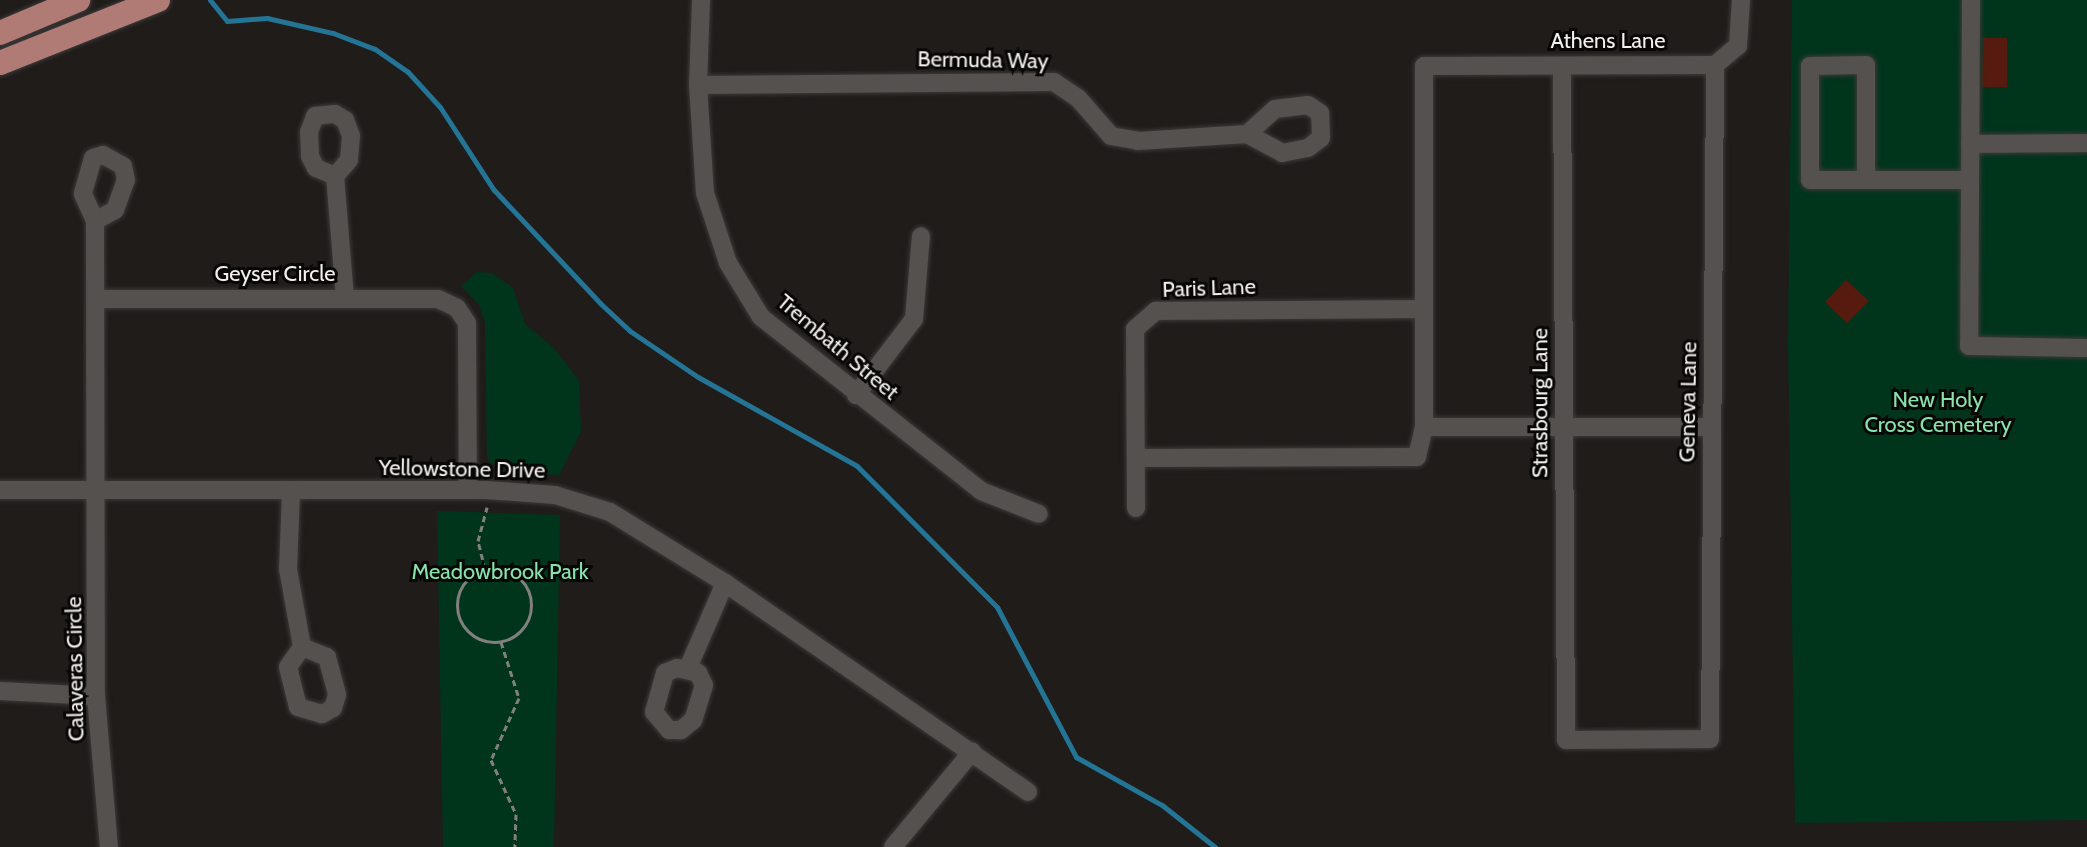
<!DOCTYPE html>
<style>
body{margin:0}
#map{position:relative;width:2087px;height:847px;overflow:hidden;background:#1f1c1a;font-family:Cabin,sans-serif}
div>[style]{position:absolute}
.green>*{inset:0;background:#00351b}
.stream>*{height:5px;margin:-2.5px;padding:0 2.5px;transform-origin:2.5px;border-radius:2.5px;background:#237495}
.building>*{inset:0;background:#561b0e}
.path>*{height:3px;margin-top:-1.5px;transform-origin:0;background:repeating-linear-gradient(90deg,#82807e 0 6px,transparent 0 10px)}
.path>.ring{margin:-1.5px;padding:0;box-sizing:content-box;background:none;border:3px solid #82807e;border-radius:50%}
.roads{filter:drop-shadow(0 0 2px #3c3938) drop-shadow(0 0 2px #3c3938)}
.minor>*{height:18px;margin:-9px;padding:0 9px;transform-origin:9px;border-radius:9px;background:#55514e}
.major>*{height:24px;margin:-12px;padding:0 12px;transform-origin:12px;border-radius:12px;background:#b07b74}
span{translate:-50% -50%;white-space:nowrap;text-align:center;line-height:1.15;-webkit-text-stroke:6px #080706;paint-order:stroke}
.street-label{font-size:22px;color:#f2f0ee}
.park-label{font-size:22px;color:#87e3aa}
</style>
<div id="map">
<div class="green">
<i style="clip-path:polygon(1792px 0,2087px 0,2087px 820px,1795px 823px,1788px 340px)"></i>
<i style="clip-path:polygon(477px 272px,492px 273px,513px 288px,525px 324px,555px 349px,579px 381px,581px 431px,559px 475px,501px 470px,487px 459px,485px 323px,479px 305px,461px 286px)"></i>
<i style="clip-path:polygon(437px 511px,560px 515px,554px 847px,443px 847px)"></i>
</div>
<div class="stream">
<i style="left:210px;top:0;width:27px;rotate:51deg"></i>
<i style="left:227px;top:21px;width:40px;rotate:-4.3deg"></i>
<i style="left:267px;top:18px;width:68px;rotate:12.8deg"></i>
<i style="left:333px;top:33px;width:45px;rotate:20.9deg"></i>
<i style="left:375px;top:49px;width:40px;rotate:34.9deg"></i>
<i style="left:408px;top:72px;width:47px;rotate:47.6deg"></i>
<i style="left:440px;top:107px;width:99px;rotate:57deg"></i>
<i style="left:494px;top:190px;width:156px;rotate:46.8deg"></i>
<i style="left:601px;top:304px;width:40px;rotate:43deg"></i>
<i style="left:630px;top:331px;width:82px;rotate:34.1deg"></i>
<i style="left:698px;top:377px;width:182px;rotate:29.2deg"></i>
<i style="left:857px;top:466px;width:199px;rotate:45.2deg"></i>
<i style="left:997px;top:607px;width:170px;rotate:62.2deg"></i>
<i style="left:1076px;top:757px;width:98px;rotate:29.2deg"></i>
<i style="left:1162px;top:805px;width:68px;rotate:38.4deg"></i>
</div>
<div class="building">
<i style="clip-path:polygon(1983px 38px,2007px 38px,2007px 87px,1982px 87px)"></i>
<i style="clip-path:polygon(1846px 280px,1869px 301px,1847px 323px,1825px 302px)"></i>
</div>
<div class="path">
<i class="ring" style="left:457px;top:568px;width:71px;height:71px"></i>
<i style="left:485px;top:569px;width:29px;rotate:-104deg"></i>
<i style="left:478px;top:541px;width:35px;rotate:-75deg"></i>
<i style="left:501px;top:642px;width:59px;rotate:72.2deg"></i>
<i style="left:519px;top:698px;width:68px;rotate:114.3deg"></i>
<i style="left:491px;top:760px;width:60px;rotate:65.2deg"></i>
<i style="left:516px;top:814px;width:33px;rotate:92deg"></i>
</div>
<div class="roads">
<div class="minor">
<i style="left:701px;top:0;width:85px;rotate:92deg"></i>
<i style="left:698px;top:85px;width:108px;rotate:86.3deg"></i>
<i style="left:705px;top:193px;width:74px;rotate:71.8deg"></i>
<i style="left:728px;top:263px;width:63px;rotate:58.6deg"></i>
<i style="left:761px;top:317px;width:280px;rotate:38.3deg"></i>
<i style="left:981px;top:491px;width:62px;rotate:21.6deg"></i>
<i style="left:1971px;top:0;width:346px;rotate:90.3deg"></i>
<i style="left:1969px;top:346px;width:118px;rotate:1deg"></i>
<i style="left:1562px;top:66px;width:674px;rotate:89.66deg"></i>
<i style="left:1566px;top:740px;width:144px;rotate:-0.4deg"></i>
<i style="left:1710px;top:739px;width:674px;rotate:-89.57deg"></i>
<i style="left:698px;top:85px;width:356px;rotate:-0.5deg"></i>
<i style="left:1054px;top:82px;width:29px;rotate:34deg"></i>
<i style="left:1078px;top:98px;width:50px;rotate:49deg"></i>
<i style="left:1111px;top:136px;width:27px;rotate:10deg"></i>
<i style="left:1138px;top:141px;width:109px;rotate:-3.7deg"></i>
<i style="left:1247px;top:134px;width:40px;rotate:28deg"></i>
<i style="left:1282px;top:153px;width:26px;rotate:-11deg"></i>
<i style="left:1308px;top:148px;width:16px;rotate:-38deg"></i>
<i style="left:1321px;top:138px;width:25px;rotate:-92deg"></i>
<i style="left:1320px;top:113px;width:14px;rotate:-146deg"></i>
<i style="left:1308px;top:105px;width:33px;rotate:173deg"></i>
<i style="left:1275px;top:109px;width:38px;rotate:138deg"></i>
<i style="left:1970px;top:144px;width:117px;rotate:-0.5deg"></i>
<i style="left:335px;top:176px;width:21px;rotate:-157deg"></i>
<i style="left:316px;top:168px;width:13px;rotate:-117deg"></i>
<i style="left:310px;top:156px;width:24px;rotate:-92deg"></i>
<i style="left:309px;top:132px;width:17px;rotate:-69deg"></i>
<i style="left:315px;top:116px;width:20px;rotate:-6deg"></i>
<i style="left:335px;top:114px;width:12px;rotate:31deg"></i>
<i style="left:345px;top:120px;width:17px;rotate:69deg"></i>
<i style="left:351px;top:136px;width:24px;rotate:95deg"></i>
<i style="left:349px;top:160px;width:21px;rotate:131deg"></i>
<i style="left:335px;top:176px;width:121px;rotate:85.3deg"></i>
<i style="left:1866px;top:180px;width:56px;rotate:180deg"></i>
<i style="left:1810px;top:180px;width:114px;rotate:-90deg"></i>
<i style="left:1810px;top:66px;width:56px;rotate:-1deg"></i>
<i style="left:1866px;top:65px;width:115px;rotate:90deg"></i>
<i style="left:1866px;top:180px;width:104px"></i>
<i style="left:95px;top:221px;width:23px;rotate:-29deg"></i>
<i style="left:115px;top:210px;width:32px;rotate:-70deg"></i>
<i style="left:126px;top:180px;width:14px;rotate:-102deg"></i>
<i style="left:123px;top:166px;width:23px;rotate:-151deg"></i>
<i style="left:103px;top:155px;width:10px;rotate:163deg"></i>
<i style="left:93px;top:158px;width:37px;rotate:106deg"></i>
<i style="left:83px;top:194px;width:30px;rotate:66deg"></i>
<i style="left:95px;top:221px;width:475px;rotate:89.9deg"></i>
<i style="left:96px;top:696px;width:152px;rotate:85.1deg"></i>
<i style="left:96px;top:299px;width:342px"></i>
<i style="left:438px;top:299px;width:21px;rotate:25deg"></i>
<i style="left:457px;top:308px;width:18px;rotate:56deg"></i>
<i style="left:467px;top:323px;width:167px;rotate:89.7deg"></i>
<i style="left:856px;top:395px;width:96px;rotate:-52.7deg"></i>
<i style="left:914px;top:319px;width:83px;rotate:-85.2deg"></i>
<i style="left:1424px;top:427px;width:288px"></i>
<i style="left:1136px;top:458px;width:281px;rotate:-0.2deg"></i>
<i style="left:1417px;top:457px;width:31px;rotate:-77deg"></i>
<i style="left:1424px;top:427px;width:361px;rotate:-90deg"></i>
<i style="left:1424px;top:66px;width:291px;rotate:-0.2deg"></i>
<i style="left:1715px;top:65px;width:30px;rotate:-40deg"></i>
<i style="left:1738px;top:46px;width:46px;rotate:-86.3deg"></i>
<i style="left:0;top:490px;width:486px"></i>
<i style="left:486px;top:490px;width:69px;rotate:4.1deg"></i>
<i style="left:555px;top:495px;width:58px;rotate:17.2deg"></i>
<i style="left:610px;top:512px;width:135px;rotate:31.7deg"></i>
<i style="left:725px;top:583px;width:368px;rotate:34.6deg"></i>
<i style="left:291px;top:492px;width:77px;rotate:92.2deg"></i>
<i style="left:288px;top:569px;width:79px;rotate:79.8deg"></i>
<i style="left:1136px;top:508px;width:179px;rotate:-90.3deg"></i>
<i style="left:1135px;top:329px;width:28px;rotate:-41deg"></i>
<i style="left:1156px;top:311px;width:265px;rotate:-0.4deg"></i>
<i style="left:302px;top:647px;width:27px;rotate:22deg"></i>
<i style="left:327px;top:657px;width:39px;rotate:75deg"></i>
<i style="left:337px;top:695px;width:14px;rotate:107deg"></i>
<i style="left:333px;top:708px;width:13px;rotate:151deg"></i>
<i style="left:322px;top:714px;width:25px;rotate:-164deg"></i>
<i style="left:298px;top:707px;width:41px;rotate:-104deg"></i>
<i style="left:288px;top:667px;width:24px;rotate:-55deg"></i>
<i style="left:677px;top:668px;width:22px;rotate:13deg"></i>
<i style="left:698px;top:673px;width:13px;rotate:63deg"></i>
<i style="left:704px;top:685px;width:37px;rotate:107deg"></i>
<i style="left:693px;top:720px;width:16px;rotate:140deg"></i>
<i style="left:681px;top:730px;width:12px;rotate:180deg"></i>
<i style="left:669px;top:730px;width:23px;rotate:-130deg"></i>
<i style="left:654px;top:712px;width:41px;rotate:-74.2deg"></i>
<i style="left:665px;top:673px;width:13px;rotate:-23deg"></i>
<i style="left:688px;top:668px;width:93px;rotate:-66.5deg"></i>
<i style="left:0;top:691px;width:96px;rotate:3deg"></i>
<i style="left:893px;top:847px;width:124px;rotate:-50.3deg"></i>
</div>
<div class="major">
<i style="left:0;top:33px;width:85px;rotate:-22.9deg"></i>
<i style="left:0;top:63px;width:170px;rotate:-21.7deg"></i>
</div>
</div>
<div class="street-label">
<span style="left:1608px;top:41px">Athens Lane</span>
<span style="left:983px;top:60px;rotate:1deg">Bermuda Way</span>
<span style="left:275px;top:274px">Geyser Circle</span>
<span style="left:1209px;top:288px;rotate:-2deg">Paris Lane</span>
<span style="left:838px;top:347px;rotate:40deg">Trembath Street</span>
<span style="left:1688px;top:402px;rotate:-89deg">Geneva Lane</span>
<span style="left:1540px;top:403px;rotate:-90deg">Strasbourg Lane</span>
<span style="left:462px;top:469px;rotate:1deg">Yellowstone Drive</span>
<span style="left:75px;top:669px;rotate:-91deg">Calaveras Circle</span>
</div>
<div class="park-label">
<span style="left:1938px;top:412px">New Holy<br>Cross Cemetery</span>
<span style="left:500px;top:572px">Meadowbrook Park</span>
</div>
</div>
